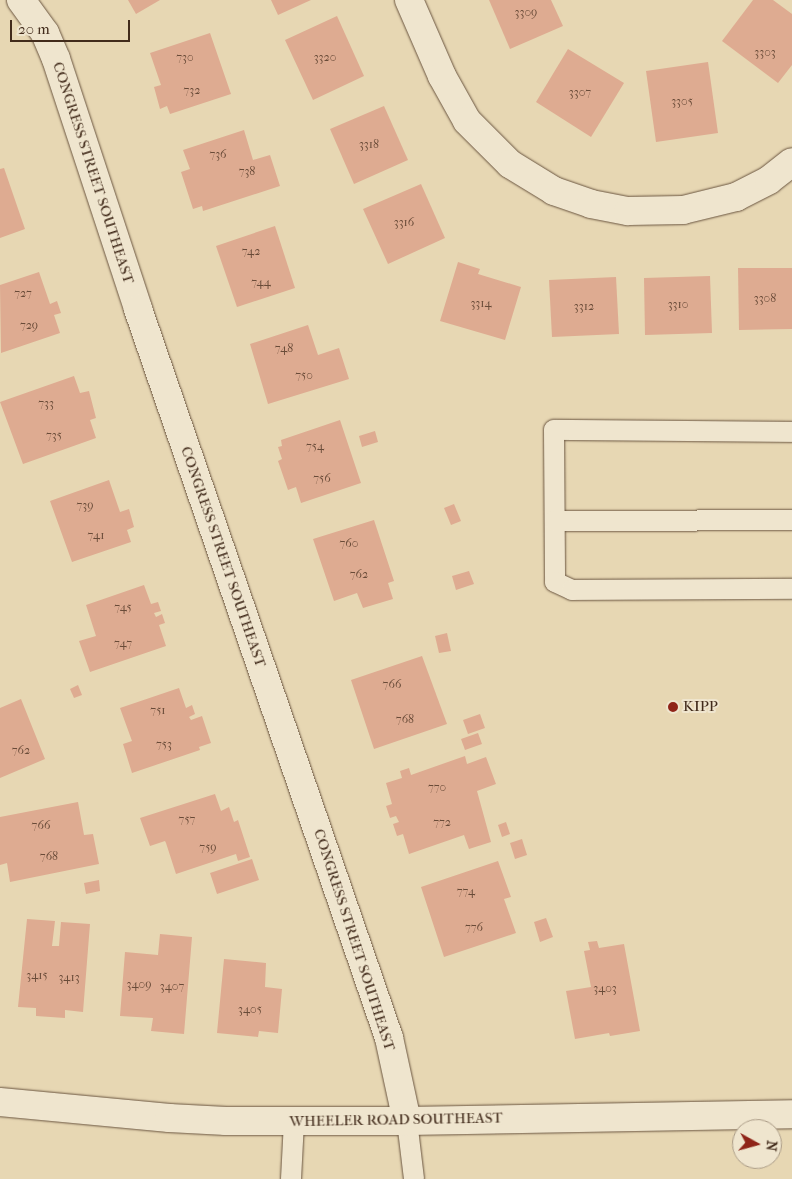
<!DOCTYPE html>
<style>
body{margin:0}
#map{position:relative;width:792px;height:1179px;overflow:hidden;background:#e7d7b3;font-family:"IM FELL French Canon",serif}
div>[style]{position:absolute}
.building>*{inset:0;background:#deab91}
.roads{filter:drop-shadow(0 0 1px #6b5641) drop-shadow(0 0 1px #6b5641)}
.service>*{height:20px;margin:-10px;padding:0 10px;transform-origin:10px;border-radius:10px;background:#efe5ce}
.minor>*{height:28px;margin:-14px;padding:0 14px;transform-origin:14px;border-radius:14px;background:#efe5ce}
.secondary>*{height:28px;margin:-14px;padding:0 14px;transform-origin:14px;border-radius:14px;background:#efe5ce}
.dots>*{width:14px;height:14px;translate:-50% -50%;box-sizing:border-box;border:2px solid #efe5ce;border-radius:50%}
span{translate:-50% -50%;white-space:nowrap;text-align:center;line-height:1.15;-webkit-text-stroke:4px #efe5ce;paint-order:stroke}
.number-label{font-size:12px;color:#694b38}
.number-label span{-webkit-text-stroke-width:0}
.street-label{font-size:15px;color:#422b1b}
.poi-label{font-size:15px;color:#422b1b}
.left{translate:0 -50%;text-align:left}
.north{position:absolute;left:732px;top:1119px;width:50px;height:50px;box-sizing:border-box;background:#efe5ce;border:1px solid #aa9b86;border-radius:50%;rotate:97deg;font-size:14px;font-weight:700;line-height:20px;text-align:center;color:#422b1b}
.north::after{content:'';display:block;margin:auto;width:18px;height:22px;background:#8f2418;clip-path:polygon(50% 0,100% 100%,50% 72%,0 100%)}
.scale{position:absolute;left:10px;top:20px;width:120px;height:22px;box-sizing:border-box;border:2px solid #422b1b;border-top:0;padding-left:6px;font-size:15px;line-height:18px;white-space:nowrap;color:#422b1b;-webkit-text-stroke:4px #efe5ce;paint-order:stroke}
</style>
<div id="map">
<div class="building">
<i style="clip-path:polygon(128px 0,160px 0,136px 14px)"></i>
<i style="clip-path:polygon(271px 0,311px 0,278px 15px)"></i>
<i style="clip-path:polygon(489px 0,551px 0,563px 26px,510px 49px)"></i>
<i style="clip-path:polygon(753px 0,773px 0,792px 14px,792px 65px,778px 83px,722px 41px)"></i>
<i style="clip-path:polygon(337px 16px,364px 76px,313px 100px,285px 40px)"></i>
<i style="clip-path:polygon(210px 33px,231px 94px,170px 114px,167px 106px,160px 109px,154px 87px,161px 85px,150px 53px)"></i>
<i style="clip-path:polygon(568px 49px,624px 83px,591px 137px,536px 102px)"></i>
<i style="clip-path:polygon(708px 62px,718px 133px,656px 142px,646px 71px)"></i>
<i style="clip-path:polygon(384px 106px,408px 160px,354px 184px,330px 129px)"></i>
<i style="clip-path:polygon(244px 130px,253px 160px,270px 155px,280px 186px,203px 211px,202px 206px,193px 209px,181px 172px,190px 169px,183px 150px)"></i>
<i style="clip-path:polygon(4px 168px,25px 229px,0 238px,0 169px)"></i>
<i style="clip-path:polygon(421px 184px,445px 238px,388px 264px,363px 209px)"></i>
<i style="clip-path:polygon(275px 226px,295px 288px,237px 307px,216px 246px)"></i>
<i style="clip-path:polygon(458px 262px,480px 269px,478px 274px,521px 287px,505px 340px,440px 321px)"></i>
<i style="clip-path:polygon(738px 268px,792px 268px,792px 329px,739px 330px)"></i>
<i style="clip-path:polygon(39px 272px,50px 304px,57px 301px,61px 313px,54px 315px,60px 333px,1px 353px,0 285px)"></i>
<i style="clip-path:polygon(710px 276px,712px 333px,645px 335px,644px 278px)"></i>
<i style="clip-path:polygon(616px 277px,619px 334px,552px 337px,549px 280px)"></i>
<i style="clip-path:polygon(308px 325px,318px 355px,339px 348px,349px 379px,268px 404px,250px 344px)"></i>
<i style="clip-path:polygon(74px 376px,80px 393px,89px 391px,96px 418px,90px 420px,96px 438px,23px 464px,0 402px)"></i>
<i style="clip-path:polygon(340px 420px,361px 483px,301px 503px,296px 487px,288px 490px,278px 461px,282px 459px,278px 447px,282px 446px,281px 440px)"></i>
<i style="clip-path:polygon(375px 431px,378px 442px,362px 447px,359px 436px)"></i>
<i style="clip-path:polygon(109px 480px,120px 512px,129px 509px,134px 527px,127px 530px,131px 542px,72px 562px,50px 501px)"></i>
<i style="clip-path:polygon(454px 504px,461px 521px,451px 525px,444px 508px)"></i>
<i style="clip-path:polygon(374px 520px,394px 581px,388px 583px,393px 599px,363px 608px,357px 593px,334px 601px,313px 539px)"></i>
<i style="clip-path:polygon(469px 571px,474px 584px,456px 590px,452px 576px)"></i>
<i style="clip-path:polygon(144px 585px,151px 604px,158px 602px,161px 611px,154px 613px,156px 617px,162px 614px,165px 623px,159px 625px,166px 646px,90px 672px,79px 641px,96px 636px,86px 605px)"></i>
<i style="clip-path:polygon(447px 633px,451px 651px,439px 653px,435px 636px)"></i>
<i style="clip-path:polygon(422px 656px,447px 724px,374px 749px,351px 680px)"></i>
<i style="clip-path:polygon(78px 685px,82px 695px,74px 698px,70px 689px)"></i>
<i style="clip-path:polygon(179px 688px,186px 708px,192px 705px,195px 714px,189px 717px,191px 720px,202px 716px,211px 743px,199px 747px,200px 750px,132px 773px,123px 744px,132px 741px,120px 708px)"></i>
<i style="clip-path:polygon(21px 699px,45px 759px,0 778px,0 708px)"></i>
<i style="clip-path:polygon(480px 714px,485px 728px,468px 734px,463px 720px)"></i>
<i style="clip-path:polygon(478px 733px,482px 744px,465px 750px,461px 739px)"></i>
<i style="clip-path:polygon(465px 756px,467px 764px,486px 757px,496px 784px,477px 791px,491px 842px,469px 849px,464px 835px,409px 854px,403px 834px,397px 836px,393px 824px,399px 822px,396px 816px,390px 818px,386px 806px,392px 804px,386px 783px,402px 778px,400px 771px,409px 768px,411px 775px)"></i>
<i style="clip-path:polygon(215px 794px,221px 811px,229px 807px,234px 822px,238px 820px,250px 857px,238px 861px,236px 854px,176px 874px,166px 843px,165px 841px,150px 846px,140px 818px)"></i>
<i style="clip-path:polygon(78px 802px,84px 835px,93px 834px,99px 864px,10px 882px,7px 863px,0 865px,0 817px)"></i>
<i style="clip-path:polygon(506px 822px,510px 834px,502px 837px,498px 825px)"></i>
<i style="clip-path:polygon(522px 839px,527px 855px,515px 859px,510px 843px)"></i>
<i style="clip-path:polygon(252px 859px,259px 880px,217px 894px,210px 873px)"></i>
<i style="clip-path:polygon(498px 861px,511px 897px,504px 899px,516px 933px,444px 957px,421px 887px)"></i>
<i style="clip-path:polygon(99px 880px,100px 891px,86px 894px,84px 883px)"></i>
<i style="clip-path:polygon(546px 918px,553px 937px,540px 942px,534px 922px)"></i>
<i style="clip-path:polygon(27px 919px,55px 921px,52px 946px,59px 946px,61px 922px,90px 924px,83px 1012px,65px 1010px,65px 1018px,36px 1016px,36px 1008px,18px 1007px)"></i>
<i style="clip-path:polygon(160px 934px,192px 937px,184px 1034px,151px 1031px,153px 1018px,120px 1016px,125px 952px,158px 955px)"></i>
<i style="clip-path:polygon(597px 941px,599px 948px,624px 944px,640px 1031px,610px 1036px,609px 1033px,575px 1039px,566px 991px,591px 987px,584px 951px,590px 950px,588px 942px)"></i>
<i style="clip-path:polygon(224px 959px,266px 963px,265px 987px,282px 989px,278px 1033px,259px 1031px,258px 1037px,217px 1033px)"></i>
</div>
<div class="roads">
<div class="service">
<i style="left:792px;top:432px;width:238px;rotate:-179.5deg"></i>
<i style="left:554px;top:430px;width:152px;rotate:89.6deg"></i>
<i style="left:555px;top:582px;width:19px;rotate:25deg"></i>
<i style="left:572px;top:590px;width:220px;rotate:-0.3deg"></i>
<i style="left:555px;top:521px;width:237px;rotate:-0.2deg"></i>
<i style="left:407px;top:1121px;width:58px;rotate:83.1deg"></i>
<i style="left:291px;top:1179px;width:57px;rotate:-87deg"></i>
</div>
<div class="minor">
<i style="left:21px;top:0;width:41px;rotate:54deg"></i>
<i style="left:45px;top:33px;width:28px;rotate:67deg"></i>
<i style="left:56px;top:59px;width:263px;rotate:71.8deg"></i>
<i style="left:138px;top:309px;width:771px;rotate:71deg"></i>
<i style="left:389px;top:1038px;width:85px;rotate:77.8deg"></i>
<i style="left:409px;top:0;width:83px;rotate:66.5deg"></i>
<i style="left:442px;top:76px;width:51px;rotate:60.9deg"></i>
<i style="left:467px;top:121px;width:61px;rotate:45deg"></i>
<i style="left:510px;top:164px;width:52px;rotate:31.5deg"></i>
<i style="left:554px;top:191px;width:39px;rotate:19deg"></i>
<i style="left:591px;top:204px;width:38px;rotate:11deg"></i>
<i style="left:628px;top:211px;width:55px;rotate:-1deg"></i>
<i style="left:683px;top:210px;width:55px;rotate:-13.8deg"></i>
<i style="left:736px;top:197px;width:37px;rotate:-27deg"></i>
<i style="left:769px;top:180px;width:29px;rotate:-38deg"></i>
</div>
<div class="secondary">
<i style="left:0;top:1102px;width:170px;rotate:5.4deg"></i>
<i style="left:169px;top:1118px;width:57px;rotate:3deg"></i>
<i style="left:226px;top:1121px;width:181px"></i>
<i style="left:407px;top:1121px;width:385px;rotate:-1deg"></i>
</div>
</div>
<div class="dots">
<i style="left:673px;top:707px;background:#8f2418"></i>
</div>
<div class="number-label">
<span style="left:526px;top:13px">3309</span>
<span style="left:765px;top:53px">3303</span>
<span style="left:185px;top:58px">730</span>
<span style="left:325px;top:58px">3320</span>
<span style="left:192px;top:91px">732</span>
<span style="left:580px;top:93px">3307</span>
<span style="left:682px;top:102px">3305</span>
<span style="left:369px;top:145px">3318</span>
<span style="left:218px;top:155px">736</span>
<span style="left:247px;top:172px">738</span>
<span style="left:404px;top:223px">3316</span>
<span style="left:251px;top:252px">742</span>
<span style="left:261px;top:283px">744</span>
<span style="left:23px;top:294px">727</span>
<span style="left:765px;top:299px">3308</span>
<span style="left:481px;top:304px">3314</span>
<span style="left:678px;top:305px">3310</span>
<span style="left:584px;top:307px">3312</span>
<span style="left:29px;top:326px">729</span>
<span style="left:284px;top:349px">748</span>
<span style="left:304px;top:376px">750</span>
<span style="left:46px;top:404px">733</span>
<span style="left:54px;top:436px">735</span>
<span style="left:315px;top:447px">754</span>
<span style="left:322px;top:479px">756</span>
<span style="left:85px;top:506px">739</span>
<span style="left:96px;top:536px">741</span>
<span style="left:349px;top:544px">760</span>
<span style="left:359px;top:575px">762</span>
<span style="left:123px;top:608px">745</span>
<span style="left:123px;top:644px">747</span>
<span style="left:392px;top:685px">766</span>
<span style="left:158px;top:711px">751</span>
<span style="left:405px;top:720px">768</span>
<span style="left:164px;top:745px">753</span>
<span style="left:21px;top:751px">762</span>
<span style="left:437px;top:788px">770</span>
<span style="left:187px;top:820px">757</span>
<span style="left:442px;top:823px">772</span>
<span style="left:41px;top:826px">766</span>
<span style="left:208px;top:848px">759</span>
<span style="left:49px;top:857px">768</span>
<span style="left:466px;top:892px">774</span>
<span style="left:474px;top:928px">776</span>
<span style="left:37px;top:976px">3415</span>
<span style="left:69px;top:978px">3413</span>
<span style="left:139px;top:985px">3409</span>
<span style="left:172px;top:987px">3407</span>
<span style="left:605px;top:989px">3403</span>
<span style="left:250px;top:1010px">3405</span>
</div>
<div class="street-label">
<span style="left:93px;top:173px;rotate:72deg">CONGRESS STREET SOUTHEAST</span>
<span style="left:223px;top:557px;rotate:71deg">CONGRESS STREET SOUTHEAST</span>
<span style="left:354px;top:940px;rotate:72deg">CONGRESS STREET SOUTHEAST</span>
<span style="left:396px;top:1120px;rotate:-1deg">WHEELER ROAD SOUTHEAST</span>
</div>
<div class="poi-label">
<span class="left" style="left:683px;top:707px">KIPP</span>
</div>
<div class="north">N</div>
<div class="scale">20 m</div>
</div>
